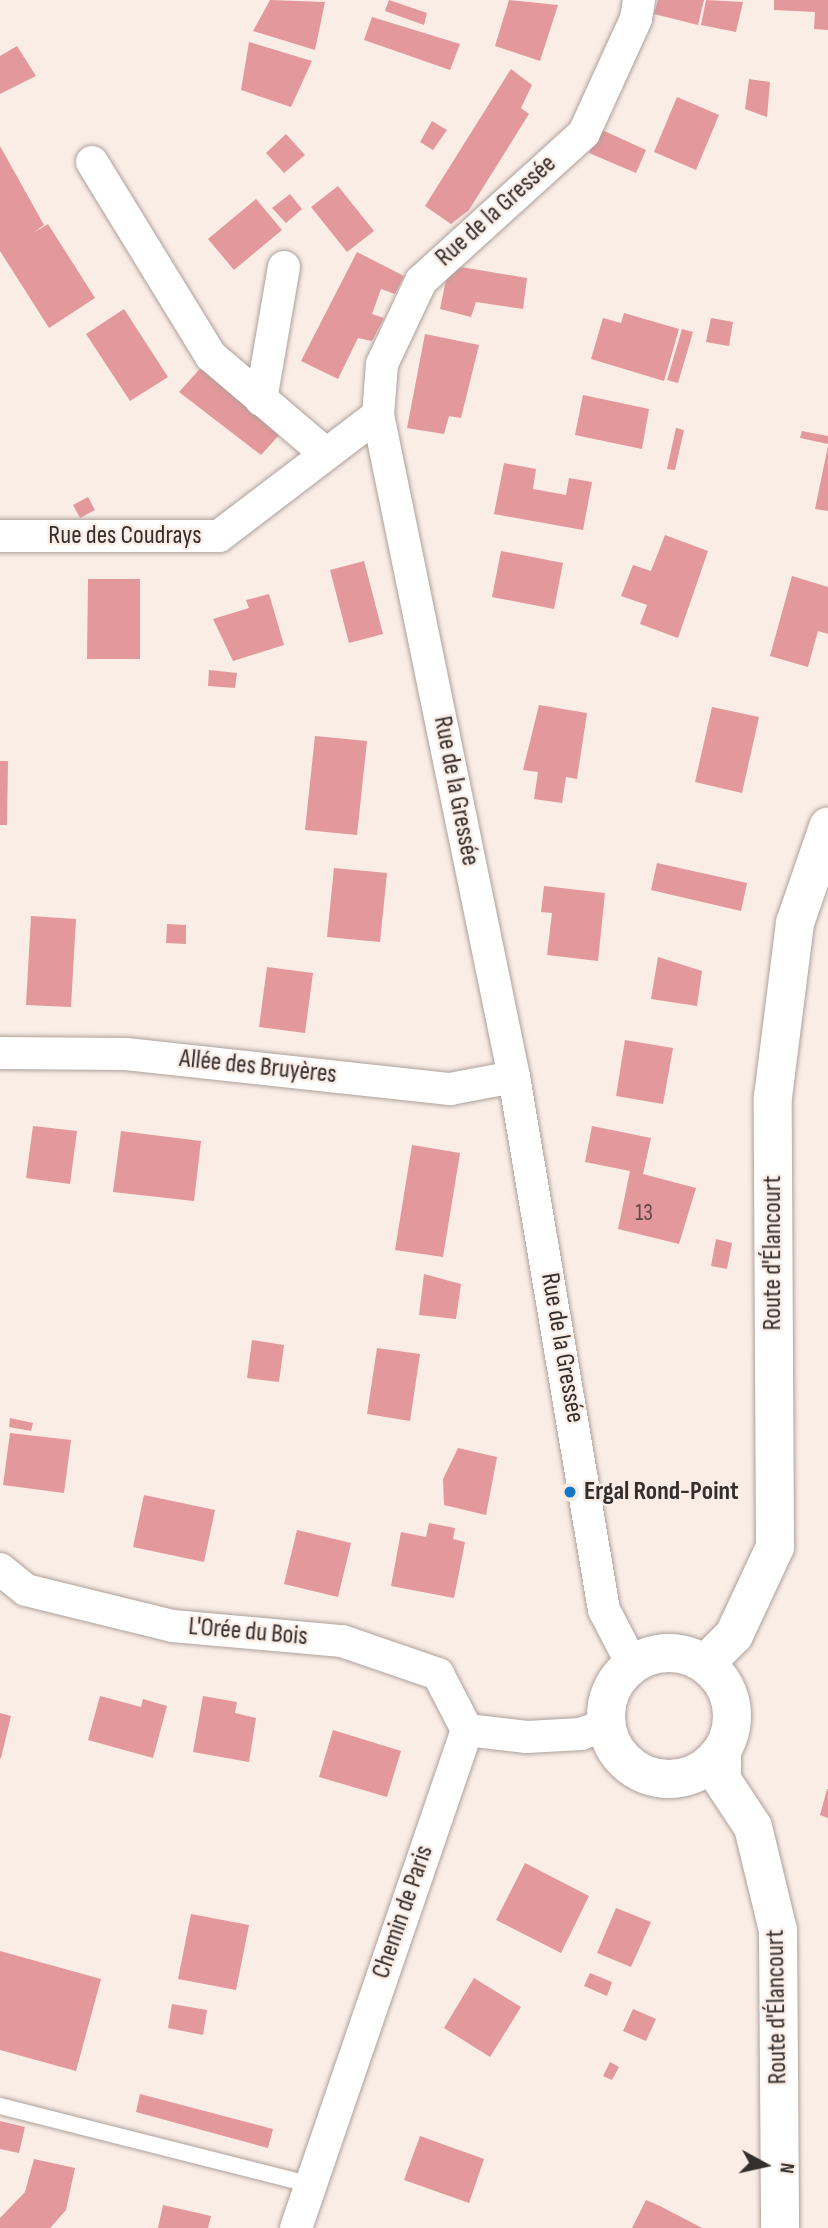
<!DOCTYPE html>
<meta charset="utf-8">
<style>
body{margin:0}
#map{position:relative;width:828px;height:2228px;overflow:hidden;background:#faede6;font-family:"Sofia Sans Condensed",sans-serif}
div>[style]{position:absolute}
.building>*{inset:0;background:#e3989c}
.roads{filter:drop-shadow(0 0 2px #ada19b) drop-shadow(0 0 2px #ada19b)}
.lane>*{height:16px;margin:-8px;padding:0 8px;transform-origin:8px;border-radius:8px;background:#fff}
.street>*{height:32px;margin:-16px;padding:0 16px;transform-origin:16px;border-radius:16px;background:#fff}
.secondary>*{height:38px;margin:-19px;padding:0 19px;transform-origin:19px;border-radius:19px;background:#fff}
.secondary>.ring{margin:-19px;padding:0;box-sizing:content-box;background:none;border:38px solid #fff;border-radius:50%}
.dots>*{width:19px;height:19px;translate:-50% -50%;box-sizing:border-box;border:4px solid #faede6;border-radius:50%}
span{translate:-50% -50%;white-space:nowrap;text-align:center;line-height:1.15;-webkit-text-stroke:5px #faede6;paint-order:stroke}
.number-label{font-size:23px;color:#604949}
.number-label span{-webkit-text-stroke-width:0}
.street-label{font-size:26px;color:#342f2d}
.poi-label{font-size:26px;color:#342f2d;font-weight:700}
.left{translate:0 -50%;text-align:left}
.north{position:absolute;left:730px;top:2130px;width:70px;height:70px;-webkit-text-stroke:5px #faede6;paint-order:stroke;rotate:98deg;font-size:19px;font-weight:700;line-height:28px;text-align:center;color:#342f2d}
.north::after{content:'';display:block;margin:auto;width:24px;height:32px;background:#342f2d;clip-path:polygon(50% 0,100% 100%,50% 72%,0 100%)}
</style>
<div id="map">
<div class="building">
<i style="clip-path:polygon(270px 0,325px 2px,315px 50px,253px 31px)"></i>
<i style="clip-path:polygon(389px 0,427px 13px,424px 25px,385px 11px)"></i>
<i style="clip-path:polygon(509px 0,558px 5px,540px 61px,495px 46px)"></i>
<i style="clip-path:polygon(658px 0,704px 0,698px 25px,654px 14px)"></i>
<i style="clip-path:polygon(706px 0,743px 2px,736px 32px,701px 25px)"></i>
<i style="clip-path:polygon(774px 0,828px 0,828px 30px,814px 29px,815px 12px,774px 10px)"></i>
<i style="clip-path:polygon(372px 17px,460px 44px,450px 70px,364px 40px)"></i>
<i style="clip-path:polygon(249px 42px,312px 61px,291px 107px,241px 90px)"></i>
<i style="clip-path:polygon(17px 46px,36px 76px,0 94px,0 56px)"></i>
<i style="clip-path:polygon(511px 69px,532px 85px,521px 108px,529px 114px,469px 210px,451px 224px,425px 206px)"></i>
<i style="clip-path:polygon(749px 79px,770px 82px,767px 117px,745px 109px)"></i>
<i style="clip-path:polygon(677px 97px,719px 115px,696px 170px,654px 152px)"></i>
<i style="clip-path:polygon(432px 121px,447px 130px,433px 150px,420px 142px)"></i>
<i style="clip-path:polygon(600px 129px,646px 150px,636px 173px,589px 153px)"></i>
<i style="clip-path:polygon(286px 134px,305px 155px,284px 173px,266px 153px)"></i>
<i style="clip-path:polygon(0 146px,44px 225px,33px 233px,48px 224px,95px 298px,49px 328px,0 251px)"></i>
<i style="clip-path:polygon(338px 186px,374px 231px,347px 252px,311px 207px)"></i>
<i style="clip-path:polygon(290px 194px,302px 209px,286px 223px,272px 208px)"></i>
<i style="clip-path:polygon(256px 199px,282px 230px,234px 270px,208px 239px)"></i>
<i style="clip-path:polygon(357px 252px,404px 276px,395px 294px,381px 289px,372px 314px,384px 318px,372px 341px,358px 338px,338px 379px,301px 361px)"></i>
<i style="clip-path:polygon(449px 265px,527px 278px,523px 309px,476px 302px,471px 317px,440px 309px)"></i>
<i style="clip-path:polygon(124px 309px,168px 377px,130px 401px,86px 334px)"></i>
<i style="clip-path:polygon(624px 313px,679px 329px,664px 381px,591px 359px,603px 318px,621px 323px)"></i>
<i style="clip-path:polygon(711px 318px,733px 322px,729px 346px,706px 342px)"></i>
<i style="clip-path:polygon(682px 329px,693px 332px,678px 383px,667px 380px)"></i>
<i style="clip-path:polygon(425px 334px,479px 345px,461px 418px,449px 416px,444px 434px,407px 428px)"></i>
<i style="clip-path:polygon(206px 362px,281px 433px,261px 455px,179px 392px)"></i>
<i style="clip-path:polygon(583px 395px,649px 409px,642px 449px,575px 435px)"></i>
<i style="clip-path:polygon(676px 428px,684px 430px,675px 470px,667px 469px)"></i>
<i style="clip-path:polygon(802px 431px,828px 436px,828px 444px,800px 438px)"></i>
<i style="clip-path:polygon(828px 446px,828px 511px,815px 509px)"></i>
<i style="clip-path:polygon(504px 463px,536px 469px,533px 489px,566px 495px,569px 478px,592px 482px,583px 530px,494px 514px)"></i>
<i style="clip-path:polygon(88px 497px,95px 510px,80px 518px,73px 505px)"></i>
<i style="clip-path:polygon(665px 535px,708px 551px,678px 638px,640px 624px,647px 605px,621px 596px,633px 565px,651px 571px)"></i>
<i style="clip-path:polygon(501px 551px,563px 563px,554px 609px,492px 597px)"></i>
<i style="clip-path:polygon(364px 561px,383px 634px,349px 643px,330px 570px)"></i>
<i style="clip-path:polygon(792px 576px,828px 587px,828px 634px,818px 631px,808px 667px,770px 656px)"></i>
<i style="clip-path:polygon(88px 579px,140px 579px,140px 659px,87px 659px)"></i>
<i style="clip-path:polygon(269px 594px,284px 645px,233px 661px,213px 619px,249px 608px,246px 600px)"></i>
<i style="clip-path:polygon(209px 670px,237px 673px,235px 688px,208px 686px)"></i>
<i style="clip-path:polygon(539px 705px,587px 713px,577px 779px,566px 777px,562px 803px,534px 799px,538px 772px,523px 770px)"></i>
<i style="clip-path:polygon(712px 707px,759px 717px,742px 793px,695px 782px)"></i>
<i style="clip-path:polygon(315px 736px,367px 741px,357px 835px,305px 830px)"></i>
<i style="clip-path:polygon(0 761px,8px 761px,7px 825px,0 825px)"></i>
<i style="clip-path:polygon(657px 863px,747px 883px,741px 911px,651px 890px)"></i>
<i style="clip-path:polygon(334px 868px,387px 873px,380px 942px,327px 937px)"></i>
<i style="clip-path:polygon(544px 886px,605px 893px,598px 961px,547px 955px,552px 913px,541px 912px)"></i>
<i style="clip-path:polygon(31px 916px,76px 919px,71px 1007px,26px 1005px)"></i>
<i style="clip-path:polygon(167px 924px,186px 925px,186px 944px,166px 943px)"></i>
<i style="clip-path:polygon(658px 957px,702px 971px,697px 1006px,651px 999px)"></i>
<i style="clip-path:polygon(267px 967px,313px 973px,305px 1033px,259px 1027px)"></i>
<i style="clip-path:polygon(625px 1040px,673px 1048px,663px 1104px,616px 1096px)"></i>
<i style="clip-path:polygon(33px 1126px,77px 1131px,70px 1184px,26px 1178px)"></i>
<i style="clip-path:polygon(592px 1126px,651px 1138px,643px 1174px,696px 1188px,679px 1244px,618px 1229px,630px 1171px,585px 1162px)"></i>
<i style="clip-path:polygon(121px 1131px,201px 1141px,194px 1201px,113px 1192px)"></i>
<i style="clip-path:polygon(412px 1145px,460px 1153px,443px 1257px,395px 1250px)"></i>
<i style="clip-path:polygon(716px 1239px,732px 1243px,727px 1269px,711px 1266px)"></i>
<i style="clip-path:polygon(424px 1274px,461px 1284px,456px 1319px,419px 1315px)"></i>
<i style="clip-path:polygon(252px 1340px,284px 1345px,279px 1382px,247px 1378px)"></i>
<i style="clip-path:polygon(377px 1348px,420px 1354px,410px 1421px,367px 1414px)"></i>
<i style="clip-path:polygon(10px 1418px,33px 1423px,31px 1431px,9px 1427px)"></i>
<i style="clip-path:polygon(10px 1433px,71px 1440px,64px 1493px,3px 1485px)"></i>
<i style="clip-path:polygon(458px 1448px,497px 1457px,486px 1515px,444px 1505px,443px 1479px)"></i>
<i style="clip-path:polygon(144px 1495px,215px 1510px,204px 1562px,133px 1547px)"></i>
<i style="clip-path:polygon(429px 1523px,455px 1528px,453px 1539px,465px 1542px,454px 1598px,391px 1586px,401px 1532px,426px 1537px)"></i>
<i style="clip-path:polygon(297px 1530px,351px 1543px,338px 1597px,284px 1584px)"></i>
<i style="clip-path:polygon(100px 1696px,141px 1707px,143px 1699px,167px 1706px,153px 1758px,88px 1740px)"></i>
<i style="clip-path:polygon(203px 1696px,237px 1702px,235px 1713px,256px 1718px,249px 1762px,193px 1752px)"></i>
<i style="clip-path:polygon(0 1713px,11px 1716px,1px 1758px,0 1758px)"></i>
<i style="clip-path:polygon(333px 1730px,401px 1751px,387px 1797px,319px 1777px)"></i>
<i style="clip-path:polygon(827px 1789px,828px 1789px,828px 1818px,820px 1815px)"></i>
<i style="clip-path:polygon(525px 1863px,589px 1896px,561px 1953px,496px 1920px)"></i>
<i style="clip-path:polygon(616px 1908px,651px 1922px,631px 1967px,597px 1953px)"></i>
<i style="clip-path:polygon(191px 1914px,249px 1925px,236px 1990px,178px 1979px)"></i>
<i style="clip-path:polygon(0 1951px,101px 1979px,76px 2071px,0 2050px)"></i>
<i style="clip-path:polygon(590px 1973px,612px 1982px,607px 1996px,584px 1986px)"></i>
<i style="clip-path:polygon(474px 1978px,521px 2007px,490px 2057px,444px 2028px)"></i>
<i style="clip-path:polygon(172px 2004px,207px 2010px,203px 2035px,168px 2028px)"></i>
<i style="clip-path:polygon(633px 2009px,656px 2019px,646px 2041px,623px 2031px)"></i>
<i style="clip-path:polygon(610px 2062px,619px 2067px,612px 2080px,603px 2076px)"></i>
<i style="clip-path:polygon(140px 2094px,273px 2129px,268px 2148px,136px 2112px)"></i>
<i style="clip-path:polygon(0 2121px,25px 2127px,19px 2153px,0 2149px)"></i>
<i style="clip-path:polygon(420px 2136px,484px 2159px,469px 2203px,404px 2180px)"></i>
<i style="clip-path:polygon(34px 2159px,75px 2168px,66px 2210px,50px 2228px,0 2228px,0 2218px,25px 2192px)"></i>
<i style="clip-path:polygon(646px 2200px,660px 2206px,702px 2228px,632px 2228px)"></i>
<i style="clip-path:polygon(163px 2205px,211px 2216px,208px 2228px,158px 2228px)"></i>
</div>
<div class="roads">
<div class="lane">
<i style="left:0;top:2106px;width:319px;rotate:14.2deg"></i>
</div>
<div class="street">
<i style="left:92px;top:162px;width:228px;rotate:58.5deg"></i>
<i style="left:211px;top:356px;width:150px;rotate:40.4deg"></i>
<i style="left:261px;top:400px;width:135px;rotate:-80.2deg"></i>
<i style="left:0;top:536px;width:219px"></i>
<i style="left:219px;top:536px;width:200px;rotate:-37.3deg"></i>
<i style="left:0;top:1053px;width:126px;rotate:0.5deg"></i>
<i style="left:126px;top:1054px;width:326px;rotate:6.2deg"></i>
<i style="left:450px;top:1089px;width:65px;rotate:-10.6deg"></i>
<i style="left:0;top:1569px;width:33px;rotate:39deg"></i>
<i style="left:26px;top:1590px;width:151px;rotate:13.8deg"></i>
<i style="left:173px;top:1626px;width:170px;rotate:5.1deg"></i>
<i style="left:342px;top:1641px;width:102px;rotate:19deg"></i>
<i style="left:438px;top:1674px;width:63px;rotate:62.6deg"></i>
<i style="left:632px;top:1664px;width:61px;rotate:-117.4deg"></i>
<i style="left:604px;top:1610px;width:541px;rotate:-99.58deg"></i>
<i style="left:514px;top:1077px;width:676px;rotate:-101.61deg"></i>
<i style="left:378px;top:415px;width:51px;rotate:-85.5deg"></i>
<i style="left:382px;top:364px;width:92px;rotate:-64.8deg"></i>
<i style="left:421px;top:281px;width:220px;rotate:-42.2deg"></i>
<i style="left:584px;top:133px;width:125px;rotate:-65.5deg"></i>
<i style="left:636px;top:19px;width:19px;rotate:-81deg"></i>
<i style="left:296px;top:2228px;width:527px;rotate:-71.05deg"></i>
<i style="left:467px;top:1730px;width:60px;rotate:6.7deg"></i>
<i style="left:527px;top:1737px;width:54px;rotate:-3.2deg"></i>
<i style="left:581px;top:1734px;width:26px;rotate:-21deg"></i>
</div>
<div class="secondary">
<i class="ring" style="left:606px;top:1653px;width:88px;height:88px"></i>
<i style="left:705px;top:1664px;width:41px;rotate:-45deg"></i>
<i style="left:734px;top:1635px;width:97px;rotate:-65deg"></i>
<i style="left:775px;top:1547px;width:450px;rotate:-90.3deg"></i>
<i style="left:773px;top:1097px;width:175px;rotate:-82.8deg"></i>
<i style="left:795px;top:923px;width:102px;rotate:-71deg"></i>
<i style="left:722px;top:1756px;width:24px;rotate:90deg"></i>
<i style="left:722px;top:1780px;width:56px;rotate:56.6deg"></i>
<i style="left:753px;top:1827px;width:106px;rotate:76.4deg"></i>
<i style="left:778px;top:1930px;width:298px;rotate:89.6deg"></i>
</div>
</div>
<div class="dots">
<i style="left:570px;top:1492px;background:#1877c4"></i>
</div>
<div class="number-label">
<span style="left:644px;top:1213px">13</span>
</div>
<div class="street-label">
<span style="left:496px;top:211px;rotate:-42deg">Rue de la Gressée</span>
<span style="left:125px;top:536px">Rue des Coudrays</span>
<span style="left:456px;top:791px;rotate:79deg">Rue de la Gressée</span>
<span style="left:258px;top:1067px;rotate:6deg">Allée des Bruyères</span>
<span style="left:773px;top:1253px;rotate:-90deg">Route d'Élancourt</span>
<span style="left:562px;top:1348px;rotate:80deg">Rue de la Gressée</span>
<span style="left:248px;top:1632px;rotate:5deg">L'Orée du Bois</span>
<span style="left:403px;top:1912px;rotate:-71deg">Chemin de Paris</span>
<span style="left:777px;top:2007px;rotate:-91deg">Route d'Élancourt</span>
</div>
<div class="poi-label">
<span class="left" style="left:584px;top:1492px">Ergal Rond-Point</span>
</div>
<div class="north">N</div>
</div>
